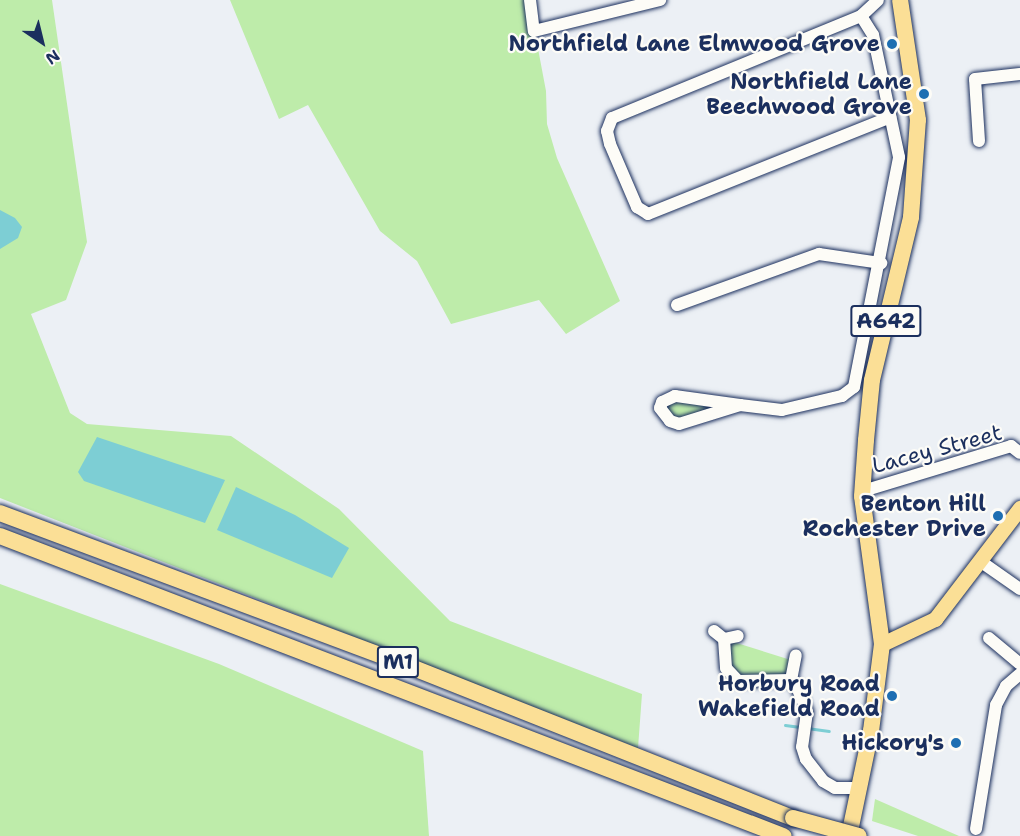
<!DOCTYPE html>
<style>
body{margin:0}
#map{position:relative;width:1020px;height:836px;overflow:hidden;background:#ecf0f5;font-family:"Shantell Sans",sans-serif}
div>[style]{position:absolute}
.green>*{inset:0;background:#beecaa}
.water>*{inset:0;background:#7dced4}
.stream>*{height:3px;margin:-1.5px;padding:0 1.5px;transform-origin:1.5px;border-radius:1.5px;background:#7dced4}
.roads{filter:drop-shadow(0 0 2px #1b2f5e) drop-shadow(0 0 2px #1b2f5e)}
.minor>*{height:12px;margin:-6px;padding:0 6px;transform-origin:6px;border-radius:6px;background:#fdfcf7}
.major>*{height:15px;margin:-7.5px;padding:0 7.5px;transform-origin:7.5px;border-radius:7.5px;background:#fbdf96}
.highway>*{height:16px;margin:-8px;padding:0 8px;transform-origin:8px;border-radius:8px;background:#fbdf96}
.bridges{filter:drop-shadow(0 0 2px #1b2f5e) drop-shadow(0 0 2px #1b2f5e)}
.highway-bridge>*{height:16px;margin:-8px;padding:0 8px;transform-origin:8px;border-radius:8px;background:#fbdf96}
.dots>*{width:16px;height:16px;translate:-50% -50%;box-sizing:border-box;border:3px solid #fdfcf7;border-radius:50%}
span{translate:-50% -50%;white-space:nowrap;text-align:center;line-height:1.15;-webkit-text-stroke:4.5px #fdfcf7;paint-order:stroke}
.shield-label span{padding:2px 4px;background:#fdfcf7;border:2px solid;border-radius:4px;-webkit-text-stroke-width:0}
.shield-label{font-size:21px;color:#1b2f5e;font-weight:700}
.poi-label{font-size:22px;color:#1b2f5e;font-weight:700}
.right{translate:-100% -50%;text-align:right}
.street-label{font-size:22px;color:#1b2f5e}
.north{position:absolute;left:12px;top:12px;width:60px;height:60px;-webkit-text-stroke:4px #fdfcf7;paint-order:stroke;rotate:145deg;font-size:16px;font-weight:700;line-height:24px;text-align:center;color:#1b2f5e}
.north::after{content:'';display:block;margin:auto;width:21px;height:27px;background:#1b2f5e;clip-path:polygon(50% 0,100% 100%,50% 72%,0 100%)}
</style>
<div id="map">
<div class="green">
<i style="clip-path:polygon(0 0,52px 0,87px 242px,66px 300px,31px 314px,70px 413px,87px 424px,231px 436px,339px 509px,450px 621px,642px 694px,638px 748px,0 498px)"></i>
<i style="clip-path:polygon(230px 0,527px 0,532px 38px,536px 38px,546px 91px,547px 124px,557px 158px,620px 301px,566px 334px,539px 300px,451px 324px,417px 261px,380px 231px,308px 105px,279px 119px)"></i>
<i style="clip-path:polygon(668px 398px,740px 405px,679px 424px,662px 402px)"></i>
<i style="clip-path:polygon(0 584px,219px 664px,423px 751px,429px 836px,0 836px)"></i>
<i style="clip-path:polygon(724px 639px,794px 661px,791px 680px,731px 676px)"></i>
<i style="clip-path:polygon(875px 799px,959px 836px,918px 836px,872px 821px)"></i>
</div>
<div class="water">
<i style="clip-path:polygon(0 210px,15px 218px,22px 227px,18px 238px,0 249px)"></i>
<i style="clip-path:polygon(97px 437px,225px 480px,205px 523px,84px 481px,78px 472px)"></i>
<i style="clip-path:polygon(236px 487px,295px 515px,349px 548px,332px 578px,217px 530px)"></i>
</div>
<div class="stream">
<i style="left:785px;top:725px;width:15px;rotate:8deg"></i>
<i style="left:807px;top:728px;width:22px;rotate:8deg"></i>
</div>
<div class="roads">
<div class="minor">
<i style="left:530px;top:0;width:31px;rotate:83deg"></i>
<i style="left:534px;top:31px;width:130px;rotate:-13.8deg"></i>
<i style="left:861px;top:16px;width:269px;rotate:157.7deg"></i>
<i style="left:612px;top:118px;width:14px;rotate:111deg"></i>
<i style="left:607px;top:131px;width:13px;rotate:77deg"></i>
<i style="left:610px;top:144px;width:69px;rotate:66.8deg"></i>
<i style="left:637px;top:207px;width:13px;rotate:32deg"></i>
<i style="left:648px;top:214px;width:261px;rotate:-21.8deg"></i>
<i style="left:979px;top:141px;width:62px;rotate:-93.7deg"></i>
<i style="left:975px;top:79px;width:45px;rotate:-6.3deg"></i>
<i style="left:677px;top:305px;width:151px;rotate:-19.8deg"></i>
<i style="left:819px;top:254px;width:63px;rotate:8.3deg"></i>
<i style="left:740px;top:405px;width:66px;rotate:-172.1deg"></i>
<i style="left:675px;top:396px;width:14px;rotate:155deg"></i>
<i style="left:662px;top:402px;width:6px;rotate:108deg"></i>
<i style="left:660px;top:408px;width:16px;rotate:52deg"></i>
<i style="left:670px;top:421px;width:9px;rotate:18deg"></i>
<i style="left:679px;top:424px;width:64px;rotate:-17.3deg"></i>
<i style="left:740px;top:405px;width:42px;rotate:6.8deg"></i>
<i style="left:782px;top:410px;width:62px;rotate:-13.1deg"></i>
<i style="left:842px;top:396px;width:15px;rotate:-37deg"></i>
<i style="left:854px;top:387px;width:234px;rotate:-78.9deg"></i>
<i style="left:899px;top:157px;width:125px;rotate:-102deg"></i>
<i style="left:873px;top:35px;width:22px;rotate:-122deg"></i>
<i style="left:861px;top:16px;width:23px;rotate:-43deg"></i>
<i style="left:863px;top:491px;width:155px;rotate:-16.9deg"></i>
<i style="left:1011px;top:446px;width:11px;rotate:38deg"></i>
<i style="left:980px;top:561px;width:49px;rotate:35deg"></i>
<i style="left:714px;top:631px;width:13px;rotate:39deg"></i>
<i style="left:724px;top:639px;width:14px;rotate:-12deg"></i>
<i style="left:989px;top:638px;width:40px;rotate:40deg"></i>
<i style="left:724px;top:639px;width:29px;rotate:86deg"></i>
<i style="left:726px;top:668px;width:18px;rotate:47deg"></i>
<i style="left:738px;top:681px;width:53px;rotate:-1.1deg"></i>
<i style="left:791px;top:680px;width:9px;rotate:49deg"></i>
<i style="left:797px;top:687px;width:27px;rotate:68deg"></i>
<i style="left:807px;top:712px;width:35px;rotate:98deg"></i>
<i style="left:802px;top:747px;width:13px;rotate:72deg"></i>
<i style="left:806px;top:759px;width:28px;rotate:52deg"></i>
<i style="left:823px;top:781px;width:14px;rotate:30deg"></i>
<i style="left:835px;top:788px;width:23px"></i>
<i style="left:791px;top:680px;width:25px;rotate:-79deg"></i>
<i style="left:976px;top:829px;width:126px;rotate:-80.8deg"></i>
<i style="left:996px;top:705px;width:21px;rotate:-62deg"></i>
<i style="left:1006px;top:686px;width:18px;rotate:-41deg"></i>
</div>
<div class="major">
<i style="left:882px;top:644px;width:59px;rotate:-25.3deg"></i>
<i style="left:935px;top:619px;width:140px;rotate:-52.6deg"></i>
</div>
<div class="highway">
<i style="left:0;top:513px;width:428px;rotate:20.5deg"></i>
<i style="left:401px;top:663px;width:422px;rotate:21.6deg"></i>
<i style="left:0;top:536px;width:839px;rotate:20.96deg"></i>
<i style="left:849px;top:836px;width:107px;rotate:-78.2deg"></i>
<i style="left:871px;top:731px;width:88px;rotate:-82.8deg"></i>
<i style="left:882px;top:644px;width:149px;rotate:-97.7deg"></i>
<i style="left:862px;top:496px;width:56px;rotate:-85.9deg"></i>
<i style="left:866px;top:440px;width:60px;rotate:-84.3deg"></i>
<i style="left:872px;top:380px;width:168px;rotate:-76.5deg"></i>
<i style="left:911px;top:217px;width:97px;rotate:-85.9deg"></i>
<i style="left:918px;top:120px;width:121px;rotate:-98.5deg"></i>
</div>
</div>
<div class="bridges">
<div class="highway-bridge">
<i style="left:793px;top:818px;width:68px;rotate:15.3deg"></i>
</div>
</div>
<div class="dots">
<i style="left:892px;top:44px;background:#1f6fb2"></i>
<i style="left:924px;top:94px;background:#1f6fb2"></i>
<i style="left:998px;top:516px;background:#1f6fb2"></i>
<i style="left:892px;top:696px;background:#1f6fb2"></i>
<i style="left:956px;top:743px;background:#1f6fb2"></i>
</div>
<div class="shield-label">
<span style="left:886px;top:321px">A642</span>
<span style="left:398px;top:662px">M1</span>
</div>
<div class="poi-label">
<span class="right" style="left:880px;top:44px">Northfield Lane Elmwood Grove</span>
<span class="right" style="left:912px;top:94px">Northfield Lane<br>Beechwood Grove</span>
<span class="right" style="left:986px;top:516px">Benton Hill<br>Rochester Drive</span>
<span class="right" style="left:880px;top:696px">Horbury Road<br>Wakefield Road</span>
<span class="right" style="left:944px;top:743px">Hickory's</span>
</div>
<div class="street-label">
<span style="left:937px;top:449px;rotate:-15deg">Lacey Street</span>
</div>
<div class="north">N</div>
</div>
